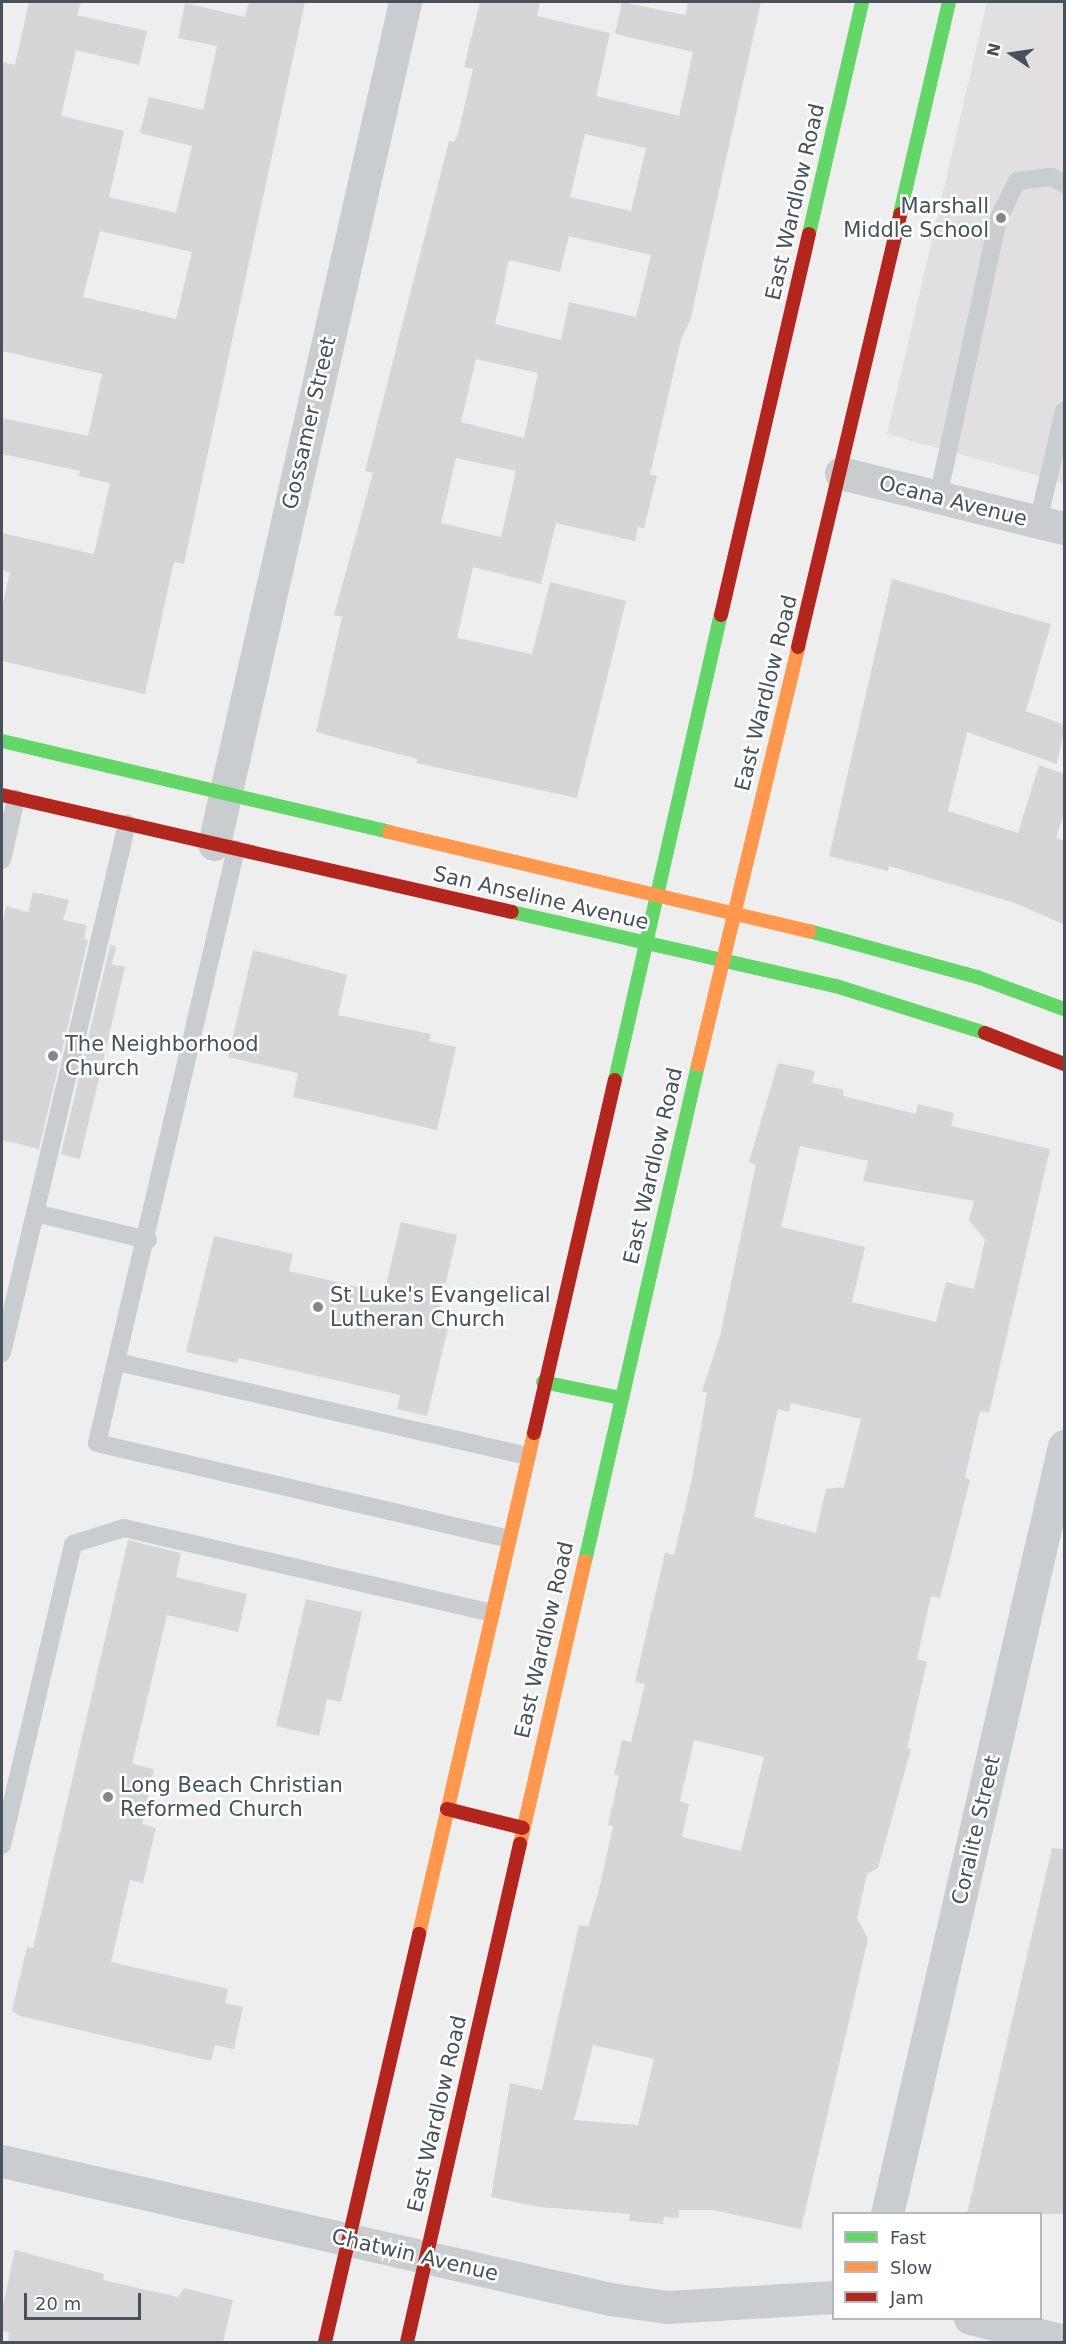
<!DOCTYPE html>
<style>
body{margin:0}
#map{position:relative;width:1066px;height:2344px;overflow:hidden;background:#efeeee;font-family:"DejaVu Sans",sans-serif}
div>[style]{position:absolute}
.education>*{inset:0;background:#e1dfe0}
.building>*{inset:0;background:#d6d6d8}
.lane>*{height:18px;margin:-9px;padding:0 9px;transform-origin:9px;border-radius:9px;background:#cacdcf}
.street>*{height:33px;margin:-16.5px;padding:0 16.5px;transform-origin:16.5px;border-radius:16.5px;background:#cacdcf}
.fast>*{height:14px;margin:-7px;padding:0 7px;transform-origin:7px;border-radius:7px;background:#63d668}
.slow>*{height:14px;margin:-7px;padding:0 7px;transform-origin:7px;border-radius:7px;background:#ff974d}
.jam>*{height:14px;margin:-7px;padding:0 7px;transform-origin:7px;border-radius:7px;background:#b3261e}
.dots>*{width:16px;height:16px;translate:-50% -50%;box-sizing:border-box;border:3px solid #fff;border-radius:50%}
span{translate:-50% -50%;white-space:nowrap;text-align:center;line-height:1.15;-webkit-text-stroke:5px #fff;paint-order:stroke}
.street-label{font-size:21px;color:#45515b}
.poi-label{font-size:21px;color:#45515b}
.right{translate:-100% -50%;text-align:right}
.left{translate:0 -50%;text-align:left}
.frame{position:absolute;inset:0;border:3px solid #45515b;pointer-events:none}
.legend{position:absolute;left:832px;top:2212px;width:210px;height:108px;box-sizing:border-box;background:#fff;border:2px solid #b5b9bd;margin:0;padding:8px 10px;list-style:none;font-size:18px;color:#45515b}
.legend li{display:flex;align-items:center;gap:12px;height:30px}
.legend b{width:30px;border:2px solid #b5b9bd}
.north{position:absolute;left:982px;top:24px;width:60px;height:60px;-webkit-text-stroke:4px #fff;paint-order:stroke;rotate:283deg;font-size:16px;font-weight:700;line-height:24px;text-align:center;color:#45515b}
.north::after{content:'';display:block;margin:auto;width:21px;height:27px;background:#45515b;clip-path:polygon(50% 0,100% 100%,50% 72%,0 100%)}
.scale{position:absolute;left:24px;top:2293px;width:117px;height:27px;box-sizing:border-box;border:3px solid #45515b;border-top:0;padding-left:8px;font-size:18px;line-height:21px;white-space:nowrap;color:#45515b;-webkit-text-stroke:4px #fff;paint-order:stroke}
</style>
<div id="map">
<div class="education">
<i style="clip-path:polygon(987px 2px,1064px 2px,1064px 483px,887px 434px)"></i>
</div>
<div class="building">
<i style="clip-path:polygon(evenodd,29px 2px,81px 2px,77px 15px,147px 31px,139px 65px,76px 50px,61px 116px,124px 131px,109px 197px,176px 213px,192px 146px,140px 133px,149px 97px,203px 110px,217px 46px,178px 38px,185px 3px,245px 17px,249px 2px,305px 2px,184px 564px,174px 562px,145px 694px,2px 661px,2px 608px,10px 572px,2px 570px,2px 533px,94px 554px,110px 483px,78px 476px,80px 471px,2px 454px,2px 418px,88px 436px,102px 374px,2px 351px,2px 62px,15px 65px,29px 2px,100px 231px,192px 252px,176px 319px,83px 297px,100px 231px)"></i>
<i style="clip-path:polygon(evenodd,480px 2px,540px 2px,537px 16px,610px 33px,596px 96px,679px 116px,693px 52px,615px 34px,622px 2px,685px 15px,688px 2px,761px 2px,690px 321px,681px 340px,650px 474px,657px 476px,644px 528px,638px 527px,635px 541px,556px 523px,541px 584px,473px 567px,457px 638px,532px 654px,550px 582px,626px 601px,577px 798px,416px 763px,417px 759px,316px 732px,342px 617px,334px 615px,373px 473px,365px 471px,449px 141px,454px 142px,458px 134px,473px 69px,464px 67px,480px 2px,585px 134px,646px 148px,631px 211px,570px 197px,585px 134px,480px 2px,569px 236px,651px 255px,636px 317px,569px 302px,561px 340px,495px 324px,509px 260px,560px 272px,569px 236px,480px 2px,476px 359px,538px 373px,524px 438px,461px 422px,476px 359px,480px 2px,456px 458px,516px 471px,501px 537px,441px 523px,456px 458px)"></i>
<i style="clip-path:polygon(892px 579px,1051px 624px,1026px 711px,1065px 725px,1057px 764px,967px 732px,948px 811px,1018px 833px,1039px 765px,1065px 774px,1065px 812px,1056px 838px,1065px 841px,1065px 925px,1015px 903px,889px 866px,888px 871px,829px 856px)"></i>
<i style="clip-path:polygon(33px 892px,69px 900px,63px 920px,87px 925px,84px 939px,88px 940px,39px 1149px,2px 1140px,2px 926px,6px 906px,28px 912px)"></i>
<i style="clip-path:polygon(110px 945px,116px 946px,112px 964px,125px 967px,80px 1159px,61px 1154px)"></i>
<i style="clip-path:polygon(253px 950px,347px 975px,338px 1015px,431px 1034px,429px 1041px,456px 1047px,437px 1130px,293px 1097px,298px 1073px,228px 1057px)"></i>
<i style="clip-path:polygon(evenodd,778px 1063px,815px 1071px,812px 1083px,844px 1090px,843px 1096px,916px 1114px,918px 1104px,954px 1113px,951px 1126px,1050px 1149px,989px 1413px,980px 1411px,965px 1477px,970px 1480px,940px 1598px,931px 1596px,917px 1659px,927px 1662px,907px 1748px,911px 1749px,878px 1868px,867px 1874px,857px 1918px,868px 1939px,801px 2229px,713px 2210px,679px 2210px,679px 2218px,664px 2217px,663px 2224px,629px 2221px,630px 2214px,539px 2207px,491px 2197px,510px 2083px,542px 2090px,579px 1925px,588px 1927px,599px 1890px,613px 1826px,608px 1825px,619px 1776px,614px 1775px,622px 1740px,631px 1742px,645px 1684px,635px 1682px,665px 1553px,674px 1555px,692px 1478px,707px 1393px,702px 1391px,720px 1336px,756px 1164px,749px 1162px,778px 1063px,800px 1146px,868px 1161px,863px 1181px,974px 1201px,969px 1220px,985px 1240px,974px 1289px,946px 1282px,936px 1322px,852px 1302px,865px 1247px,781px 1227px,800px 1146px,778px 1063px,791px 1403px,861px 1419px,844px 1487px,826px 1489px,816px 1533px,754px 1517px,778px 1409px,789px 1412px,791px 1403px,778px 1063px,694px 1740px,764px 1757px,741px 1851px,682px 1837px,689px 1804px,680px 1801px,694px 1740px,778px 1063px,593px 2045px,654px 2059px,638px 2125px,574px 2120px,593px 2045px)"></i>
<i style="clip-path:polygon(401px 1222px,457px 1235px,437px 1321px,449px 1324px,427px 1416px,397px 1409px,400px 1395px,239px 1358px,237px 1363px,186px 1352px,214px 1236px,293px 1254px,289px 1271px,384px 1293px)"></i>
<i style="clip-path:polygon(128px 1540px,181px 1553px,176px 1577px,247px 1594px,238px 1632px,167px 1615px,132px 1764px,154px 1769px,142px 1824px,156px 1828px,143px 1883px,130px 1880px,111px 1962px,228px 1989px,225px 2003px,243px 2007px,234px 2049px,215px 2045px,211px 2061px,20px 2016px,12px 2011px,27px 1947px,33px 1948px)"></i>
<i style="clip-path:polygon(306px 1599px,362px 1612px,341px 1702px,327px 1699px,319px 1736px,276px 1726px)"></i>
<i style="clip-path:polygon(1052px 1848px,1065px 1849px,1065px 2214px,967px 2214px)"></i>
<i style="clip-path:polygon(15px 2250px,104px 2274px,103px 2280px,178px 2297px,184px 2288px,233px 2300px,223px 2343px,8px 2343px,9px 2332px,2px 2331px,2px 2310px)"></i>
</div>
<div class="lane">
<i style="left:938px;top:497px;width:283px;rotate:-77.8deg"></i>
<i style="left:998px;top:220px;width:43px;rotate:-64deg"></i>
<i style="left:1017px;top:181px;width:35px;rotate:-7deg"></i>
<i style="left:1052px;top:177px;width:14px;rotate:30deg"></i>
<i style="left:1038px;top:522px;width:114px;rotate:-76.8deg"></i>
<i style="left:236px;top:849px;width:610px;rotate:103.17deg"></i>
<i style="left:97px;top:1443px;width:422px;rotate:13.1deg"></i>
<i style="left:2px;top:860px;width:63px;rotate:-77.1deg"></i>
<i style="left:35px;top:1213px;width:116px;rotate:13.4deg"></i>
<i style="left:2px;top:1353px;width:544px;rotate:-76.71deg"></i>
<i style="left:117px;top:1362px;width:421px;rotate:12.9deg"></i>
<i style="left:2px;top:1845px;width:309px;rotate:-76.7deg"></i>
<i style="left:73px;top:1544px;width:53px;rotate:-17.4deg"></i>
<i style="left:124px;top:1528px;width:377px;rotate:13deg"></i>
</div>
<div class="street">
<i style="left:841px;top:473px;width:230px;rotate:13.9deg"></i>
<i style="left:214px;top:844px;width:863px;rotate:-77.22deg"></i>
<i style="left:2px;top:2161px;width:623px;rotate:12.79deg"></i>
<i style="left:610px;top:2299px;width:58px;rotate:8deg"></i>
<i style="left:667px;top:2307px;width:167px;rotate:-3.4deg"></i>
<i style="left:887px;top:2214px;width:788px;rotate:-77.02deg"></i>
<i style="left:970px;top:2318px;width:97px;rotate:13.7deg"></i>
</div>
<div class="fast">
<i style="left:900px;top:214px;width:218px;rotate:-77deg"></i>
<i style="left:809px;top:234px;width:238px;rotate:-77.1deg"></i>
<i style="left:2px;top:741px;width:398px;rotate:13.2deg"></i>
<i style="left:512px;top:912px;width:332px;rotate:12.9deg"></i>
<i style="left:836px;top:986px;width:156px;rotate:17.5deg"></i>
<i style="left:809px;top:931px;width:174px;rotate:15.3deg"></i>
<i style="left:977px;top:977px;width:93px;rotate:20.2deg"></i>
<i style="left:615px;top:1080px;width:477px;rotate:-77.2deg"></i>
<i style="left:543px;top:1382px;width:80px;rotate:11.6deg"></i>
<i style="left:585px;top:1561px;width:509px;rotate:-77.17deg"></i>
</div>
<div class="slow">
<i style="left:389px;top:832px;width:432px;rotate:13.3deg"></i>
<i style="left:698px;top:1065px;width:430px;rotate:-76.5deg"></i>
<i style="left:520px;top:1844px;width:290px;rotate:-77.1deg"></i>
<i style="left:419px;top:1934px;width:514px;rotate:-77.07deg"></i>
</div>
<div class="jam">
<i style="left:721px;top:615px;width:391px;rotate:-77deg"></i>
<i style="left:798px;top:647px;width:445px;rotate:-76.7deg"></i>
<i style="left:2px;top:795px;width:523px;rotate:12.92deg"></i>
<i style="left:985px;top:1033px;width:85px;rotate:21.4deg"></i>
<i style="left:534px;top:1433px;width:362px;rotate:-77.1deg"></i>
<i style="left:447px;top:1809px;width:78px;rotate:14deg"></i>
<i style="left:325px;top:2342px;width:419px;rotate:-77deg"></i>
<i style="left:407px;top:2342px;width:511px;rotate:-77.22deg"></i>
</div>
<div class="dots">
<i style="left:1001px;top:218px;background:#80888e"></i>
<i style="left:53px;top:1056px;background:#80888e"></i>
<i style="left:318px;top:1307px;background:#80888e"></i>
<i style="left:108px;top:1797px;background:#80888e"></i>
</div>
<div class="street-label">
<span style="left:795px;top:202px;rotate:-77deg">East Wardlow Road</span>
<span style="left:309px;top:423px;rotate:-77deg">Gossamer Street</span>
<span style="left:953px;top:501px;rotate:14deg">Ocana Avenue</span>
<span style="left:766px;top:693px;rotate:-76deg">East Wardlow Road</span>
<span style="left:541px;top:898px;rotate:13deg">San Anseline Avenue</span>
<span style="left:653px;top:1166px;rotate:-77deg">East Wardlow Road</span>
<span style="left:544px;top:1640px;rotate:-77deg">East Wardlow Road</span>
<span style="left:976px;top:1830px;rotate:-77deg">Coralite Street</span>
<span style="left:437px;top:2114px;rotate:-77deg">East Wardlow Road</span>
<span style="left:415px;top:2255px;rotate:13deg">Chatwin Avenue</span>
</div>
<div class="poi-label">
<span class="right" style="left:989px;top:218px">Marshall<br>Middle School</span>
<span class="left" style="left:65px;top:1056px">The Neighborhood<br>Church</span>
<span class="left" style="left:330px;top:1307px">St Luke's Evangelical<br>Lutheran Church</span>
<span class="left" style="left:120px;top:1797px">Long Beach Christian<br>Reformed Church</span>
</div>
<div class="frame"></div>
<ul class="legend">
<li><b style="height:8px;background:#63d668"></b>Fast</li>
<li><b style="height:8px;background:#ff974d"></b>Slow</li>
<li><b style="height:8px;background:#b3261e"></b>Jam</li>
</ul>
<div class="north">N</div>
<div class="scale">20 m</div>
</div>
